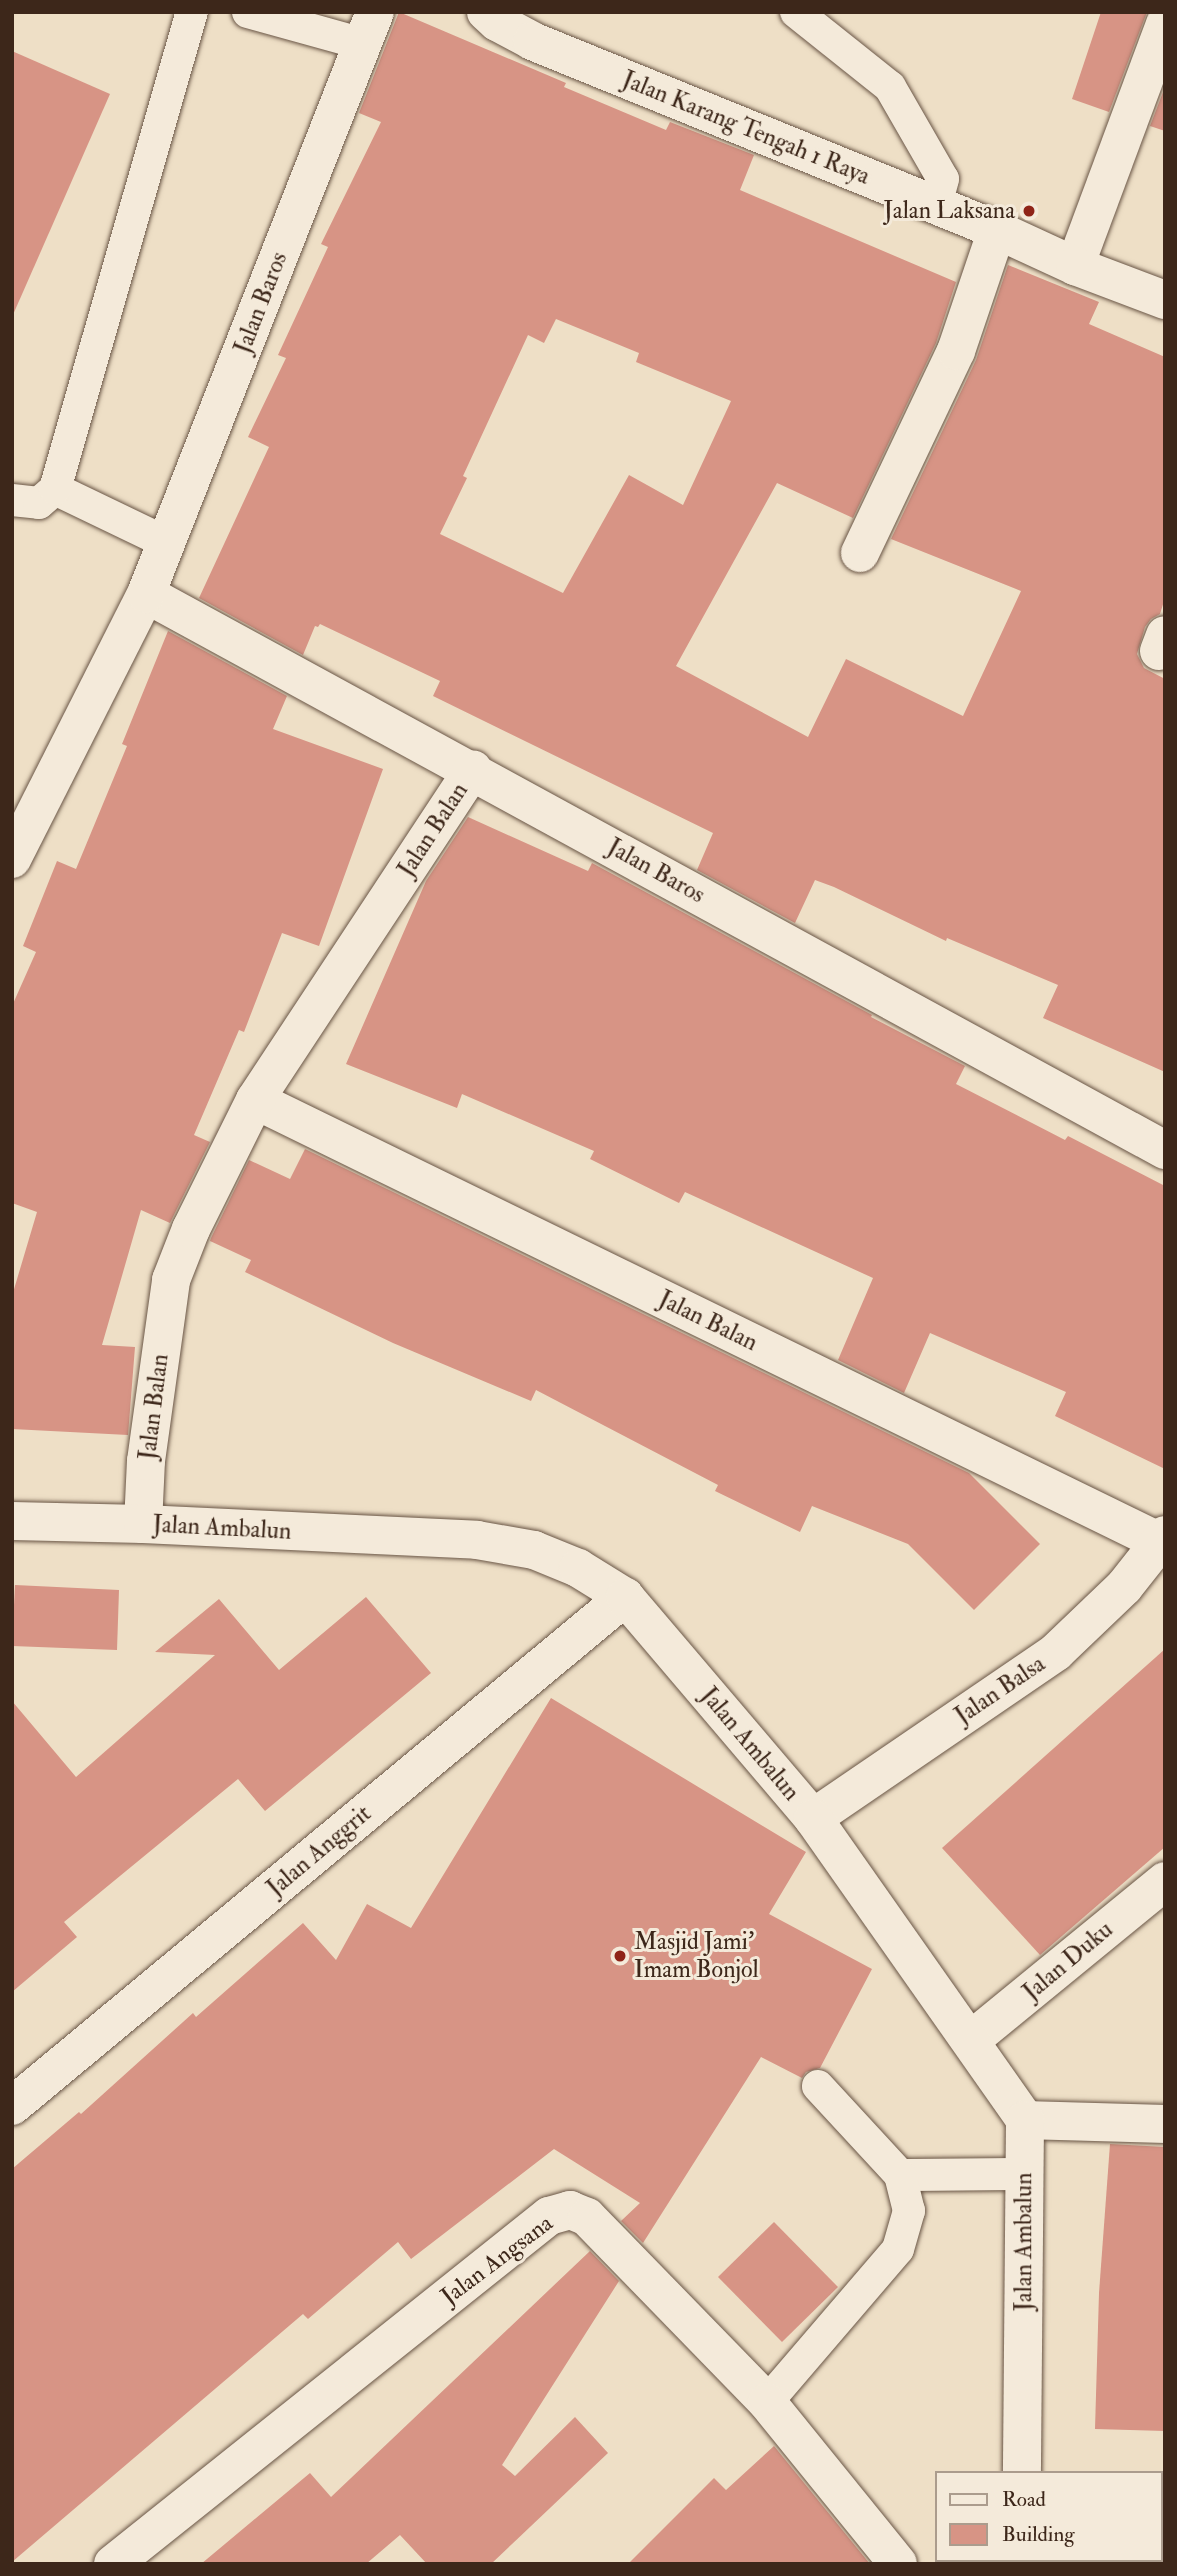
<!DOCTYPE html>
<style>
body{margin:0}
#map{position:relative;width:1177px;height:2576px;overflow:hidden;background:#eedfc6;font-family:"IM FELL Double Pica",serif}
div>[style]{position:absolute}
.building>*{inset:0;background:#d79485}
.roads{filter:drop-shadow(0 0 2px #695545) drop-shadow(0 0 2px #695545)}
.lane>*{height:32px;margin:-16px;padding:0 16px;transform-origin:16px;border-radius:16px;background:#f4eada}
.street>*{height:38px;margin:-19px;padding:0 19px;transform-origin:19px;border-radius:19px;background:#f4eada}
.secondary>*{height:38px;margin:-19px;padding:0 19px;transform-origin:19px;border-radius:19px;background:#f4eada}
.dots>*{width:19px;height:19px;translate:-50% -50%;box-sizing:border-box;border:4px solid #f4eada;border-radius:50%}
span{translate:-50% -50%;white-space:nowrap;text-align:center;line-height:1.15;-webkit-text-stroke:6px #f4eada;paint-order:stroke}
.street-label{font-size:24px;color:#3d271a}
.poi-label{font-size:24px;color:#3d271a}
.right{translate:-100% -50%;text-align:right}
.left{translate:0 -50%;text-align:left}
.frame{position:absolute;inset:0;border:14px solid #3d271a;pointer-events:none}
.legend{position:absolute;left:935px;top:2471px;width:228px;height:91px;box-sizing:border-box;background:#f4eada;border:2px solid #ab9c8d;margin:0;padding:9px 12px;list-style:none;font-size:21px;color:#3d271a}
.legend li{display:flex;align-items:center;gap:14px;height:35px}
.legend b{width:35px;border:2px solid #ab9c8d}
</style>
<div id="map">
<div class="building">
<i style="clip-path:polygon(evenodd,399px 12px,566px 83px,564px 87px,666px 130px,670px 122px,754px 155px,740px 190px,956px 282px,936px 343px,853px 518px,777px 483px,676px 666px,808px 737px,846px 659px,963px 716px,1021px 591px,891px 539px,976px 360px,1008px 265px,1099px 302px,1089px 324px,1165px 357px,1165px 598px,1160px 614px,1151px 619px,1145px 627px,1137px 654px,1144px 668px,1165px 679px,1165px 1072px,1043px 1018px,1058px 985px,947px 938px,946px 941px,834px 887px,815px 880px,795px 923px,697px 870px,713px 833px,433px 696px,440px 681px,320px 624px,318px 627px,315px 626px,303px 655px,199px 598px,269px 447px,248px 437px,286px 358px,278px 355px,328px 247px,321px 244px,381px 122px,359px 113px,399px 12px,556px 319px,639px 353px,636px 362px,731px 401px,683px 505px,629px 475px,563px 593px,440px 534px,467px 478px,463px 476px,528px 335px,544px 343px,556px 319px)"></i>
<i style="clip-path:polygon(1101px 12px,1147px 12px,1109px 112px,1072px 99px)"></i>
<i style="clip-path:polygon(12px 51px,110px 94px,12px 317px)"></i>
<i style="clip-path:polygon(1165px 87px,1165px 131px,1150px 126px)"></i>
<i style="clip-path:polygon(168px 631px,287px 696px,273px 729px,383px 769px,319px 946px,282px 933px,244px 1032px,239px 1030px,194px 1135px,210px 1142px,170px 1223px,141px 1210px,102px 1345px,135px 1347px,128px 1435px,12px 1429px,12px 1296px,37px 1212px,12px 1203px,12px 1006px,36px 952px,23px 946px,57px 861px,76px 869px,127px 746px,122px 744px)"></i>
<i style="clip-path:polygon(468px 817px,588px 871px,592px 863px,872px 1015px,871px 1017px,965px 1066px,956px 1084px,1065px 1140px,1068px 1136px,1165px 1186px,1165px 1469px,1055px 1416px,1066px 1392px,930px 1333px,904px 1393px,838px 1360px,873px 1278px,685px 1192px,679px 1203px,590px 1159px,594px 1151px,462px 1094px,457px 1108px,346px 1064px,426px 881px)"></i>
<i style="clip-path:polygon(305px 1149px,969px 1473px,1040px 1544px,974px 1610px,908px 1544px,812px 1506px,800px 1532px,715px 1491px,718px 1485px,536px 1390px,531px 1401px,393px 1343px,245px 1272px,251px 1260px,210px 1241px,211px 1238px,249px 1160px,290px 1179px)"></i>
<i style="clip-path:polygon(15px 1585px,119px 1590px,117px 1650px,12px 1646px)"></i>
<i style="clip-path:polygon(366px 1597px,431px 1673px,265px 1811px,238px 1779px,64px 1922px,77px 1937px,12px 1992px,12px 1701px,76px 1777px,215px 1655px,155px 1652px,219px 1599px,279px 1670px)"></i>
<i style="clip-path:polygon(1165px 1649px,1165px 1847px,1040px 1955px,942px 1848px)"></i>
<i style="clip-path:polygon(551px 1698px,806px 1852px,769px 1914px,872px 1969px,820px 2068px,806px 2072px,802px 2078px,761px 2057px,643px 2243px,621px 2221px,640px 2203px,554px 2149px,411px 2259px,398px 2242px,308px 2319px,303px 2314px,12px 2562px,12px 2169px,79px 2112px,81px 2114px,193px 2013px,196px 2017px,303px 1923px,336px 1960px,367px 1904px,411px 1928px)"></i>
<i style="clip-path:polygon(1110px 2144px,1165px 2147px,1165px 2431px,1095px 2429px,1099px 2293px)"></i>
<i style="clip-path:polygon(774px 2222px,838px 2287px,782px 2342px,718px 2277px)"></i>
<i style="clip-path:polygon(590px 2251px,619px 2281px,502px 2465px,515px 2476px,575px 2417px,608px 2453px,491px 2564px,427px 2564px,400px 2535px,366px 2564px,201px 2564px,310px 2473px,331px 2497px)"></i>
<i style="clip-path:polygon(774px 2446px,870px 2564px,628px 2564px,714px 2478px,726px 2490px)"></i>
</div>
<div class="roads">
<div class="lane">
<i style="left:248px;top:12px;width:119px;rotate:15.5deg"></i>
<i style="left:796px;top:12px;width:120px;rotate:38.6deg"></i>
<i style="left:890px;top:87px;width:106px;rotate:60.1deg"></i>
<i style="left:943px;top:179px;width:27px;rotate:105deg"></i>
<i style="left:55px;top:489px;width:124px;rotate:25.7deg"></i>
<i style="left:12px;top:500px;width:27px;rotate:6deg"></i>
<i style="left:39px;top:503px;width:21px;rotate:-41deg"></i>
<i style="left:55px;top:489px;width:496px;rotate:-74deg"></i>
<i style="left:900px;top:2175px;width:124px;rotate:-0.5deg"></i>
<i style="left:767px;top:2402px;width:201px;rotate:-49.4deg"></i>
<i style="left:898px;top:2249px;width:40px;rotate:-74deg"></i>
<i style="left:909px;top:2211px;width:37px;rotate:-104deg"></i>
<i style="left:900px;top:2175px;width:121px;rotate:-132.7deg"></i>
</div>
<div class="street">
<i style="left:1075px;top:266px;width:258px;rotate:-69.6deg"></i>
<i style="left:860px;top:553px;width:224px;rotate:-64.6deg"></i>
<i style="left:956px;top:351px;width:128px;rotate:-71.3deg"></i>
<i style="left:146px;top:594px;width:1161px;rotate:28.62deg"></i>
<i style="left:1159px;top:651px;width:17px;rotate:-69deg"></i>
<i style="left:255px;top:1100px;width:1007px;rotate:26.03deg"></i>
<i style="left:143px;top:1524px;width:63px;rotate:-87.3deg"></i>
<i style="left:146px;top:1461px;width:183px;rotate:-82.1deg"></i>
<i style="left:171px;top:1280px;width:55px;rotate:-68.6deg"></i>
<i style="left:191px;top:1229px;width:144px;rotate:-63.6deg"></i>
<i style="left:255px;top:1100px;width:396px;rotate:-56.6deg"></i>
<i style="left:813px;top:1818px;width:294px;rotate:-34.3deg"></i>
<i style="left:1056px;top:1652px;width:94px;rotate:-43.7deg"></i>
<i style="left:1124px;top:1587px;width:66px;rotate:-51.7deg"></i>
<i style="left:971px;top:2040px;width:251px;rotate:-39.3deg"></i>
<i style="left:12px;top:2106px;width:797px;rotate:-39.7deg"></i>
<i style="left:1025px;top:2120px;width:140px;rotate:1.6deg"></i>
<i style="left:113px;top:2564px;width:558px;rotate:-38.6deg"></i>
<i style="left:549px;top:2216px;width:22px;rotate:-16deg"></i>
<i style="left:570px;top:2210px;width:18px;rotate:22deg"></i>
<i style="left:587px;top:2217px;width:258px;rotate:45.8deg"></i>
<i style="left:767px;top:2402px;width:208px;rotate:51deg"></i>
</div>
<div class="secondary">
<i style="left:486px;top:12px;width:15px;rotate:42deg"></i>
<i style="left:497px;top:22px;width:40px;rotate:28deg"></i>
<i style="left:532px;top:41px;width:502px;rotate:22.12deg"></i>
<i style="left:997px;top:230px;width:86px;rotate:24.8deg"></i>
<i style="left:1075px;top:266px;width:96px;rotate:20.7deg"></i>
<i style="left:12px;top:859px;width:297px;rotate:-63.2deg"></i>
<i style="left:146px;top:594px;width:625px;rotate:-68.52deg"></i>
<i style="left:12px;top:1521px;width:131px;rotate:1.3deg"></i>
<i style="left:143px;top:1524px;width:334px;rotate:2.7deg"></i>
<i style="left:477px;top:1540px;width:58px;rotate:10deg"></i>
<i style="left:534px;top:1550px;width:48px;rotate:22.2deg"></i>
<i style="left:578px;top:1568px;width:55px;rotate:31.7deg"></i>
<i style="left:625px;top:1597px;width:290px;rotate:49.6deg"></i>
<i style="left:813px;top:1818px;width:369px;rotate:54.9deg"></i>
<i style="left:1025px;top:2120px;width:353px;rotate:90.5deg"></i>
<i style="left:1161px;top:2551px;width:4px"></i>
<i style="left:996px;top:2564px;width:6px;rotate:-45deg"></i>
</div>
</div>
<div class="dots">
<i style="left:1029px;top:211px;background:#8f2418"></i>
<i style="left:620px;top:1956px;background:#8f2418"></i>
</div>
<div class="street-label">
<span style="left:746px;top:128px;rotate:22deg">Jalan Karang Tengah 1 Raya</span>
<span style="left:261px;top:303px;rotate:-69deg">Jalan Baros</span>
<span style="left:433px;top:830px;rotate:-57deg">Jalan Balan</span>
<span style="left:656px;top:871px;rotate:29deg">Jalan Baros</span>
<span style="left:708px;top:1321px;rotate:26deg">Jalan Balan</span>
<span style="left:154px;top:1407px;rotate:-83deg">Jalan Balan</span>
<span style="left:222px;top:1528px;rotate:3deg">Jalan Ambalun</span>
<span style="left:1000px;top:1690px;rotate:-34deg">Jalan Balsa</span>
<span style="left:750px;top:1744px;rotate:50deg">Jalan Ambalun</span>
<span style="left:319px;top:1851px;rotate:-40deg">Jalan Anggrit</span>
<span style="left:1068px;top:1961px;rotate:-40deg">Jalan Duku</span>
<span style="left:1024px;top:2242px;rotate:-90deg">Jalan Ambalun</span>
<span style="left:497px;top:2260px;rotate:-37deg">Jalan Angsana</span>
</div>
<div class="poi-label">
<span class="right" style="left:1015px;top:211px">Jalan Laksana</span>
<span class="left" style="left:634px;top:1956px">Masjid Jami'<br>Imam Bonjol</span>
</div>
<div class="frame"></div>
<ul class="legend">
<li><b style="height:9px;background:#f4eada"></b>Road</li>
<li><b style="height:19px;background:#d79485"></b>Building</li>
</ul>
</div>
